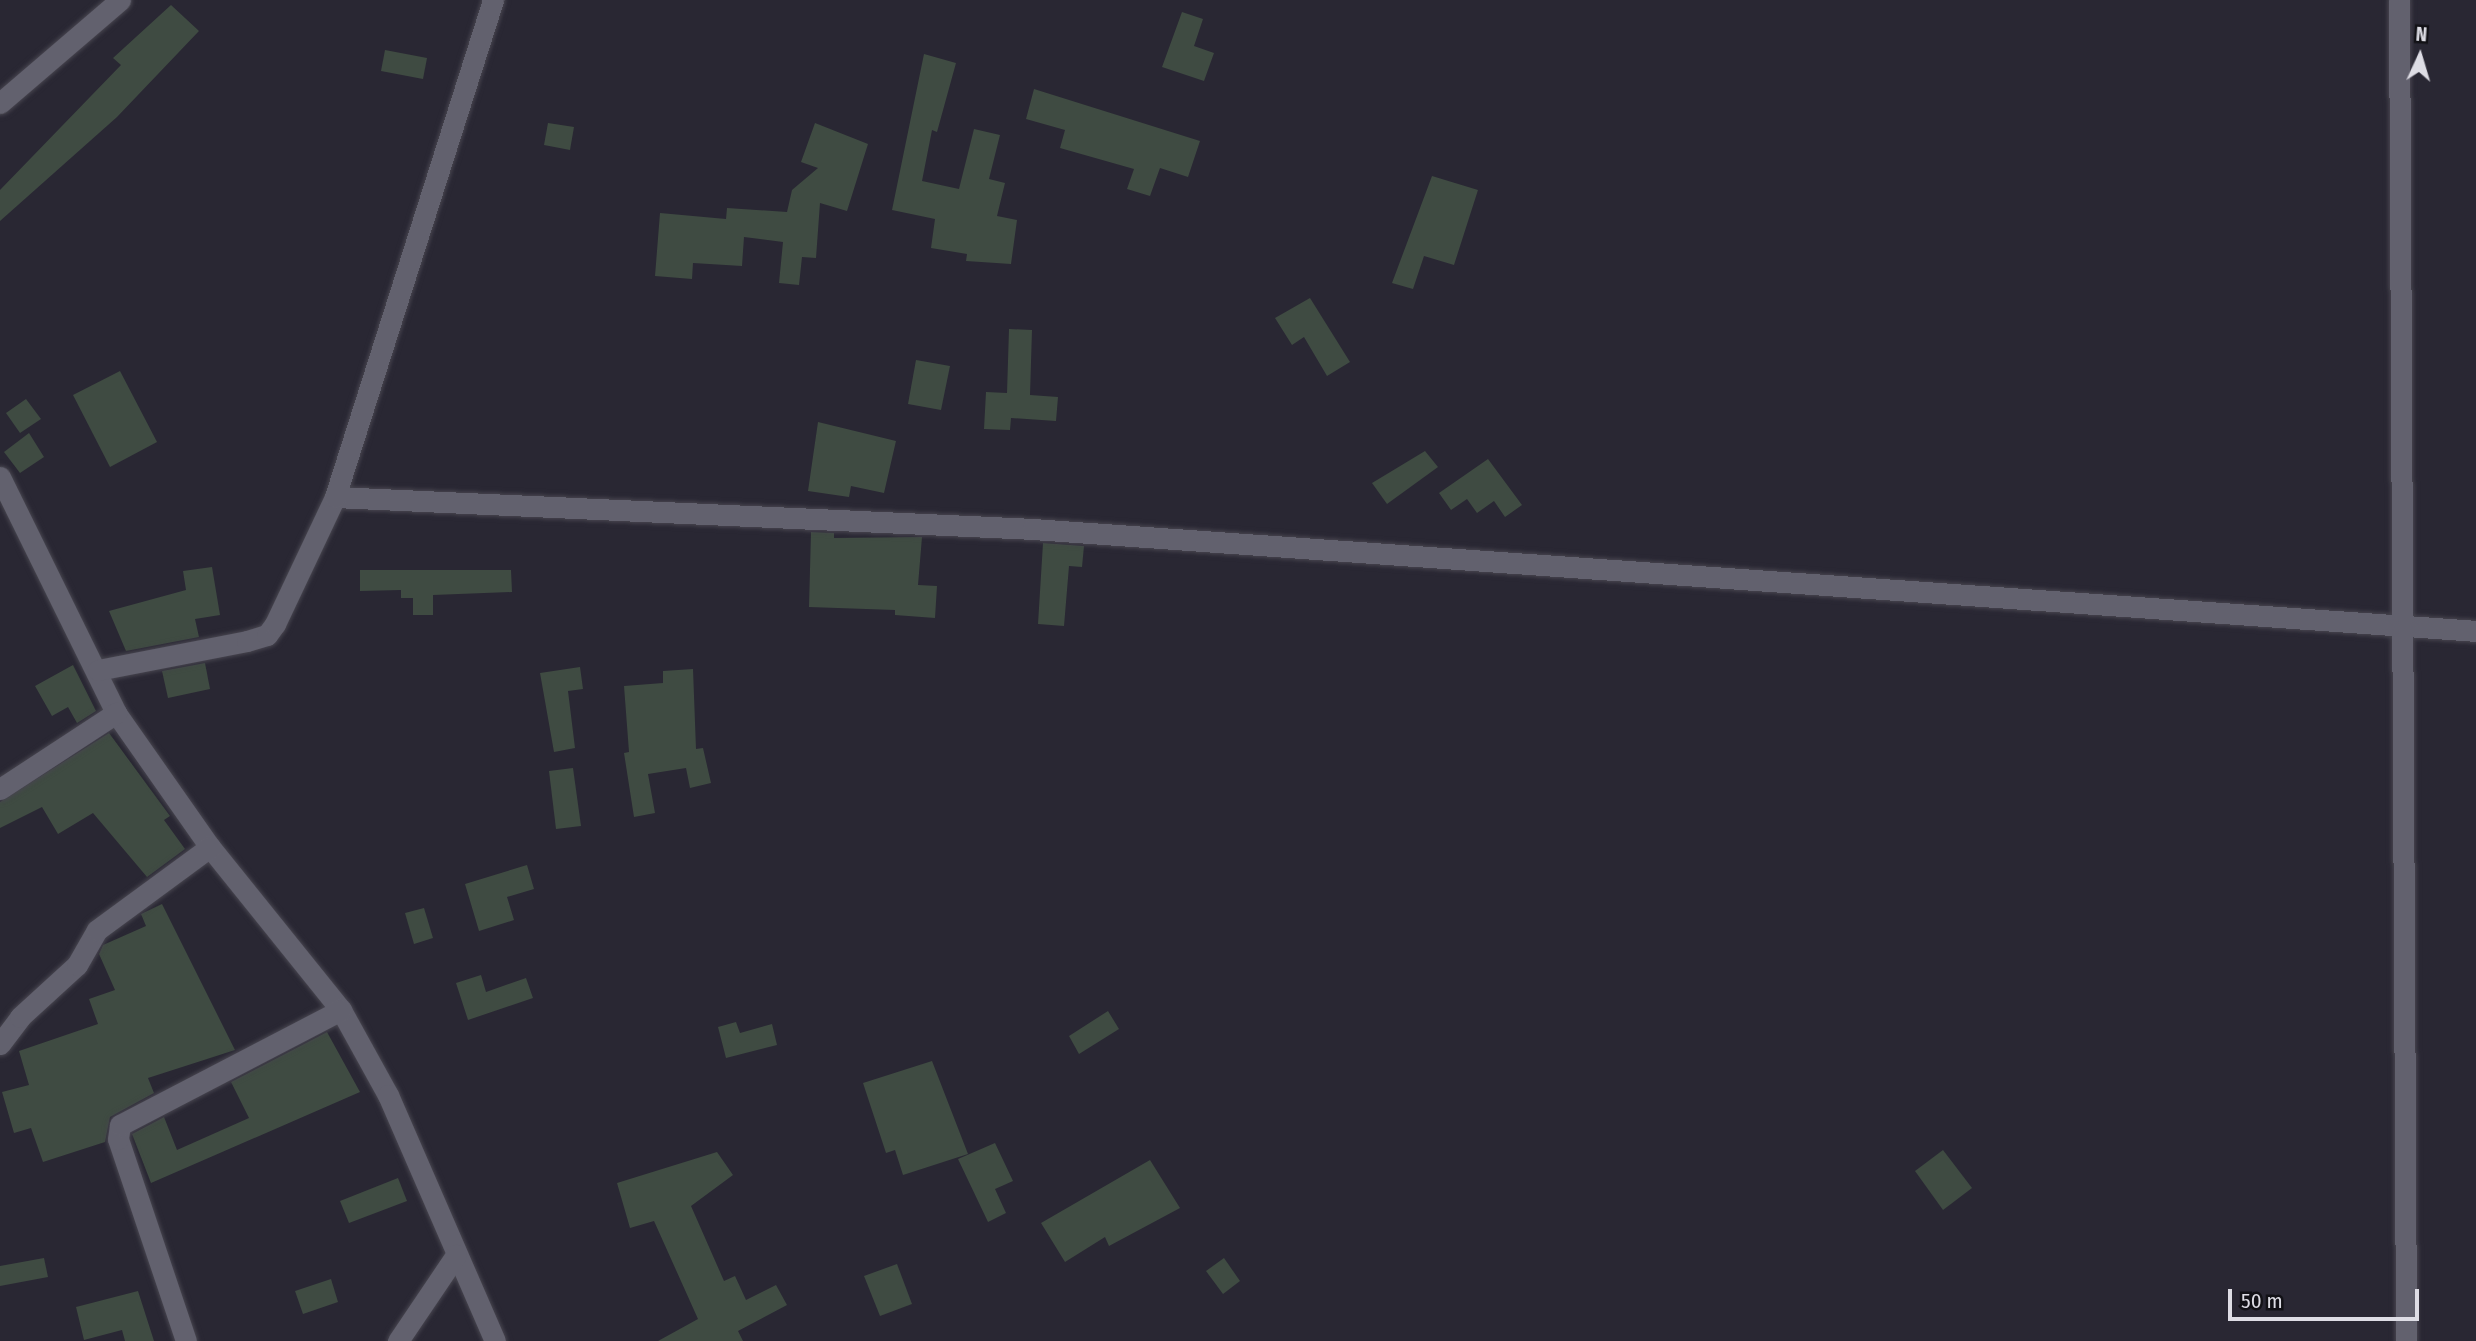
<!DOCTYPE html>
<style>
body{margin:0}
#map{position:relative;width:2476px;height:1341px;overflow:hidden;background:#292733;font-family:"Fira Sans Condensed",sans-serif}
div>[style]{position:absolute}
.building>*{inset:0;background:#3f4b42}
.roads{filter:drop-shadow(0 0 2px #47454f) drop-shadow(0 0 2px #47454f)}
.minor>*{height:21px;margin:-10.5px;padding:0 10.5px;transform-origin:10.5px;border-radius:10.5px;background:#62616e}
span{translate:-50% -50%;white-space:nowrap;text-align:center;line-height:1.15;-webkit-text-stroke:5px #121116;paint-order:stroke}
.north{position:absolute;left:2385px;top:21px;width:70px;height:70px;-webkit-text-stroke:5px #121116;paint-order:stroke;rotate:4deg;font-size:19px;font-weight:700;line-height:28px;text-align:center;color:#dedde5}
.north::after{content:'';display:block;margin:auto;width:24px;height:32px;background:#dedde5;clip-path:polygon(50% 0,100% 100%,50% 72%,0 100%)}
.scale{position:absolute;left:2228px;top:1289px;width:191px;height:32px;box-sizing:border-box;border:4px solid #dedde5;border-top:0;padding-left:9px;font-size:21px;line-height:24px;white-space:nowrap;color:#dedde5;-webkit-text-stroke:5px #121116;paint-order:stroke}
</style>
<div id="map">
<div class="building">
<i style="clip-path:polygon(171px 5px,199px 31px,117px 117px,0 221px,0 190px,121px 65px,113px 58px)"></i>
<i style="clip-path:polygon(1182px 12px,1203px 19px,1194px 46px,1214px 53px,1204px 81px,1162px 67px)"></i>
<i style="clip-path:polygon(385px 50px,427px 58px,423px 79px,381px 71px)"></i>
<i style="clip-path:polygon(924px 54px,956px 63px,937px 132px,932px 130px,922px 181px,959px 189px,974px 129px,1000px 135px,989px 179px,1005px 183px,997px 216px,1017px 220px,1011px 264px,966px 261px,967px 254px,931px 248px,935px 219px,892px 210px)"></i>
<i style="clip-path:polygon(1034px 89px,1200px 141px,1188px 177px,1160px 168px,1150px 196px,1127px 189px,1134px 169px,1060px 148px,1065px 130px,1026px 119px)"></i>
<i style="clip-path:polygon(548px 123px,574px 127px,570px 150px,544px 145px)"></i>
<i style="clip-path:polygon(815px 123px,868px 144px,847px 211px,820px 203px,816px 258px,802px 257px,799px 285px,779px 283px,783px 242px,744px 237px,742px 266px,693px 263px,692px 279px,655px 276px,660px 213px,726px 219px,727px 208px,787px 212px,792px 190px,818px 168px,801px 162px)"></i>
<i style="clip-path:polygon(1432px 176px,1478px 190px,1454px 265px,1424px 256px,1413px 289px,1392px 283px)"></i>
<i style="clip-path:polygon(1310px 298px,1350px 362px,1327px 376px,1304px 337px,1292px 345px,1275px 318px)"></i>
<i style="clip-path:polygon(1009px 329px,1032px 330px,1030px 395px,1058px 397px,1056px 421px,1011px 418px,1010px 430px,984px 429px,986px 392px,1007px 393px)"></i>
<i style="clip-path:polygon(916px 360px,950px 366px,941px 410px,908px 404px)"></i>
<i style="clip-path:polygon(120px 371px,157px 442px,110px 467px,73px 395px)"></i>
<i style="clip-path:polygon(26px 399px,41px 419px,20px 433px,6px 413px)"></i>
<i style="clip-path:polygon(818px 422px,896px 441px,884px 493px,851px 486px,849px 497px,808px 491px)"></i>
<i style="clip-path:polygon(29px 433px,44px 457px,20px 473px,4px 452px)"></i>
<i style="clip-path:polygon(1425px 451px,1438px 467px,1387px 504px,1372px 483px)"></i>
<i style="clip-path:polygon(1488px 459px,1522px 505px,1505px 517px,1494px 501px,1477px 513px,1467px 499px,1451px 510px,1439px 493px)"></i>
<i style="clip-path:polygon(811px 532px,834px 533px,834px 538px,922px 537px,918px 585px,937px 586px,935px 618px,895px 615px,895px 610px,809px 607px)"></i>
<i style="clip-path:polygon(1043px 543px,1084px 546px,1082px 567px,1069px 566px,1064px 626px,1038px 624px)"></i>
<i style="clip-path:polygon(212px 567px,220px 615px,195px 619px,199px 637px,126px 651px,109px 611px,186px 590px,183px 571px)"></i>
<i style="clip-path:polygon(360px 570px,511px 570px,512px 592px,433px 595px,433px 615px,413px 615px,413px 598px,401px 598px,401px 590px,360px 591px)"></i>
<i style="clip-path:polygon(205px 663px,210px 689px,168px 698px,162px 671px)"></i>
<i style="clip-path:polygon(73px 665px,96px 711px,77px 723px,68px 707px,52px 716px,35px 686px)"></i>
<i style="clip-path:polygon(580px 667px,583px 689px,568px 691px,575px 748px,554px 752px,540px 673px)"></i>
<i style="clip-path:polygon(693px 669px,696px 749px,703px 748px,711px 783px,690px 788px,686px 768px,648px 774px,655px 813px,634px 817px,624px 753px,629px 752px,624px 686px,663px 683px,663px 671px)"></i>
<i style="clip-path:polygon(109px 733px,170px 816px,164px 820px,185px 849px,147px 877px,93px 813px,58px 834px,42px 807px,0 828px,0 802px)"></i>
<i style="clip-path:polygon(573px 768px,581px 826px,556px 829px,549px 771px)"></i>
<i style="clip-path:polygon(527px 865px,534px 889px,507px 897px,514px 920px,479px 931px,465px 884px)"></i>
<i style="clip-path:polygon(162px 904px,235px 1050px,148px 1078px,154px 1093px,110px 1117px,105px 1142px,43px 1162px,31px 1128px,14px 1133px,2px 1092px,29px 1085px,19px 1051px,98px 1024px,89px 999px,115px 990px,99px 954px,103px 945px,146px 926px,141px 914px)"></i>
<i style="clip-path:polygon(424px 908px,433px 938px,414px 944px,405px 913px)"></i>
<i style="clip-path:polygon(481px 975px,486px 992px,526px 978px,533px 998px,468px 1020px,456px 983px)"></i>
<i style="clip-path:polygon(1108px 1011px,1119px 1029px,1079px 1054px,1069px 1036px)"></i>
<i style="clip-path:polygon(736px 1022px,740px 1033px,772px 1024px,777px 1045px,726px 1058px,718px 1027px)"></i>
<i style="clip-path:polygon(327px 1032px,360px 1092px,151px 1183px,132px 1134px,164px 1117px,177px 1150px,249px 1118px,231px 1082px)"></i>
<i style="clip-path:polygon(932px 1061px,968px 1154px,903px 1175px,895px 1150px,886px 1153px,863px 1083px)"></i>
<i style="clip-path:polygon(995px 1143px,1013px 1181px,995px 1189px,1006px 1213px,988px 1222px,958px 1159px)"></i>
<i style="clip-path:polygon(1943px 1150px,1972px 1188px,1943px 1210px,1915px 1171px)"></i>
<i style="clip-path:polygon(717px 1152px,733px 1175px,691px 1206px,724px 1281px,735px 1276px,746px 1300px,776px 1285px,787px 1305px,738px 1331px,743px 1341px,658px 1341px,698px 1319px,654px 1221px,630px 1228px,617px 1183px)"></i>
<i style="clip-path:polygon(1150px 1160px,1180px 1208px,1109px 1246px,1105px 1237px,1065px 1262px,1041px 1223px)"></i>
<i style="clip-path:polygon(398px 1178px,407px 1201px,349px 1223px,340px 1201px)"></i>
<i style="clip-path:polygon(44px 1258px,48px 1277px,0 1286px,0 1266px)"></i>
<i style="clip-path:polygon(1224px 1258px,1240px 1281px,1223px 1294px,1206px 1271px)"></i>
<i style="clip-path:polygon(897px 1264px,912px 1304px,880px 1316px,864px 1276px)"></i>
<i style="clip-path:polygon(331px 1279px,338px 1302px,303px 1314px,295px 1291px)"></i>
<i style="clip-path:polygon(138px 1291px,154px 1341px,125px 1341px,122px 1330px,84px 1340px,76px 1307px)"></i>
</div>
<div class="roads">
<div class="minor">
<i style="left:2399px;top:0;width:1341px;rotate:89.7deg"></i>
<i style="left:0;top:103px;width:158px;rotate:-40.6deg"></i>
<i style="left:0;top:477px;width:263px;rotate:63.8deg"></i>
<i style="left:116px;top:713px;width:164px;rotate:55deg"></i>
<i style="left:210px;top:847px;width:209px;rotate:51.2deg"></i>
<i style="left:341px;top:1010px;width:97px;rotate:61.1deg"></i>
<i style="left:388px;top:1095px;width:268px;rotate:66.5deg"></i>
<i style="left:335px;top:497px;width:699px;rotate:2.62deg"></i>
<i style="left:1033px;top:529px;width:1447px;rotate:4.04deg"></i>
<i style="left:98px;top:670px;width:152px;rotate:-11deg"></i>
<i style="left:247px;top:641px;width:21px;rotate:-17deg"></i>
<i style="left:267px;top:635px;width:14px;rotate:-54deg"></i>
<i style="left:275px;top:624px;width:140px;rotate:-64.7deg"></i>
<i style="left:335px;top:497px;width:522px;rotate:-72.36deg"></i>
<i style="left:0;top:789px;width:139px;rotate:-33.2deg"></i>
<i style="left:0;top:1044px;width:34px;rotate:-53deg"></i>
<i style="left:20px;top:1017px;width:77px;rotate:-42.4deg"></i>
<i style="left:77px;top:965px;width:40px;rotate:-60.3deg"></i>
<i style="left:97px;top:930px;width:140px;rotate:-36.3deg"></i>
<i style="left:186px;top:1341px;width:213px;rotate:-108.6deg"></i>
<i style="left:118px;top:1139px;width:14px;rotate:-82deg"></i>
<i style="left:120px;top:1125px;width:249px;rotate:-27.5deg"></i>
<i style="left:398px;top:1341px;width:104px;rotate:-56deg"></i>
</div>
</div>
<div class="north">N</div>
<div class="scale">50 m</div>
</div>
